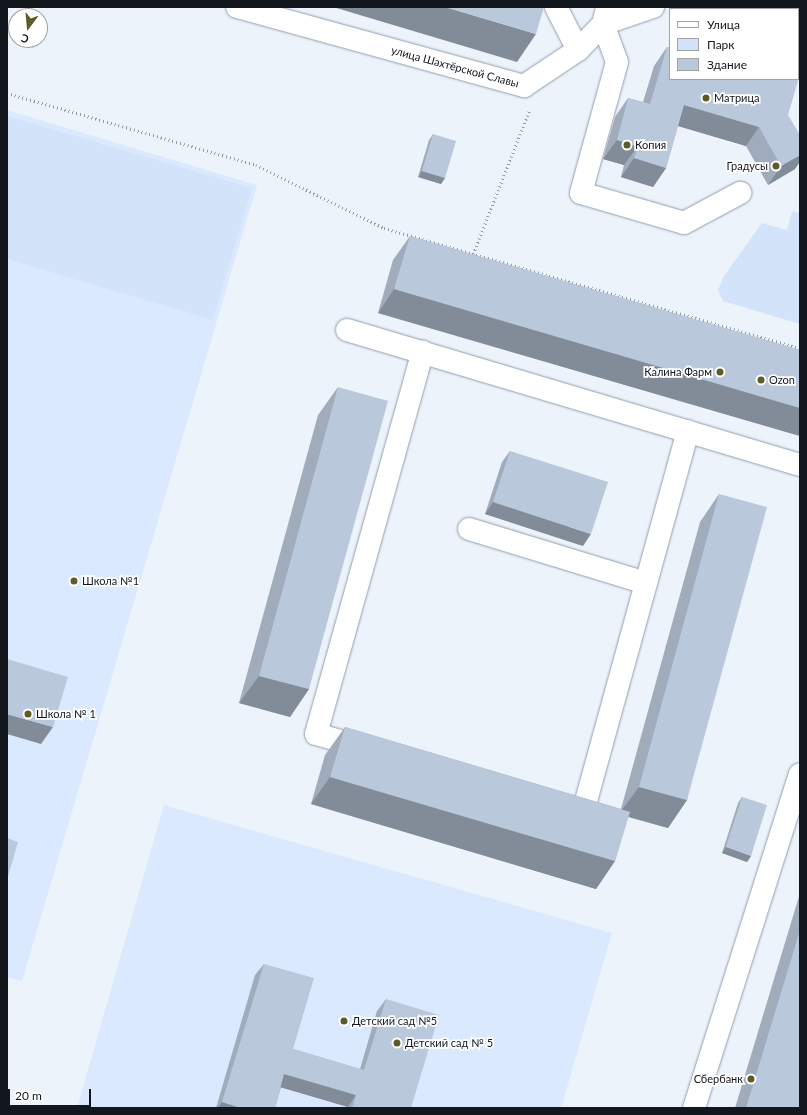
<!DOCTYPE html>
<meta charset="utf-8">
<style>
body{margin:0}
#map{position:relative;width:807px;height:1115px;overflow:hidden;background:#edf3fb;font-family:Lato,sans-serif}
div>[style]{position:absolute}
.built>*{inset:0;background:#dae9fe}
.green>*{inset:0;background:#d2e3fa}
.path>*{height:2.5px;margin-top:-1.25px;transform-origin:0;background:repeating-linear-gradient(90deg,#959aa2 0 1px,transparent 0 4px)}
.roads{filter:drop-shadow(0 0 1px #909daf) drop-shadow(0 0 1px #909daf)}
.minor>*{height:22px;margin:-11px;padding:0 11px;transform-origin:11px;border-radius:11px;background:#fff}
.wall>*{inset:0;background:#a0acbc}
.shaded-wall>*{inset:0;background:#828c99}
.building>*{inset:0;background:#bac8db}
.dots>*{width:11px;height:11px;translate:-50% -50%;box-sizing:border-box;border:2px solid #fff;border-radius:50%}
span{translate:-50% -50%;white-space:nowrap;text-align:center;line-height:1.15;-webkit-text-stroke:3.5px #fff;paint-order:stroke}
.street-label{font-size:11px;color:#12161d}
.poi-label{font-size:11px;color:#12161d}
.left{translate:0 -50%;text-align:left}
.right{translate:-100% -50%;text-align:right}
.frame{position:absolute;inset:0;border:8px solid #12161d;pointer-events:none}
.legend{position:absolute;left:669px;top:8px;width:130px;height:72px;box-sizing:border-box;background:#fff;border:1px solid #a0a2a5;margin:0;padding:5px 7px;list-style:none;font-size:12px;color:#12161d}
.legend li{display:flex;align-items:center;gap:8px;height:20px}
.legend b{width:20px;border:1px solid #a0a2a5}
.north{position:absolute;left:8px;top:8px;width:40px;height:40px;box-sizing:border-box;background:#fff;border:1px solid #a0a2a5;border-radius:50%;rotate:196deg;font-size:11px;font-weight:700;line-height:16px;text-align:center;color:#12161d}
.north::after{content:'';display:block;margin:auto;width:14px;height:18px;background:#5d5b28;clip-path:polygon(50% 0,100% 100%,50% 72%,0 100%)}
.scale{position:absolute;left:8px;top:1089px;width:83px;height:18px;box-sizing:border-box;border:2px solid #12161d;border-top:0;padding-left:5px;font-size:12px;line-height:14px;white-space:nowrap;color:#12161d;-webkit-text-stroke:3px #fff;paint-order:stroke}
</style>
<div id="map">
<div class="built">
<i style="clip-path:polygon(7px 110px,257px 185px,22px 981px,7px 977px)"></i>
<i style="clip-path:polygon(164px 805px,612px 933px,561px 1108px,77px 1108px)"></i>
</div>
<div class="green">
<i style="clip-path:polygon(7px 116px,252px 188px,213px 320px,7px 259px)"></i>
<i style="clip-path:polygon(792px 211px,800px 213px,800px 324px,723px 301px,718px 290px,724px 276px,762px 223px,787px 230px)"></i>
</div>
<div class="path">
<i style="left:776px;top:7px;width:2px;rotate:63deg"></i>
<i style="left:7px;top:93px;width:259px;rotate:16.1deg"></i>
<i style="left:256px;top:165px;width:143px;rotate:26.2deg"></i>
<i style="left:384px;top:228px;width:433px;rotate:16.1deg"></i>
<i style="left:473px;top:254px;width:154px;rotate:-68.6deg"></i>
</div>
<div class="roads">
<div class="minor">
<i style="left:237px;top:7px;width:298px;rotate:15.4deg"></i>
<i style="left:524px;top:86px;width:65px;rotate:-33.7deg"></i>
<i style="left:578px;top:50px;width:36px;rotate:-46deg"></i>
<i style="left:603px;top:24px;width:53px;rotate:-18.8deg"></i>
<i style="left:556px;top:7px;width:48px;rotate:62.9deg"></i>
<i style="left:606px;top:12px;width:12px;rotate:104deg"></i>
<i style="left:603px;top:24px;width:40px;rotate:69.8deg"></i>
<i style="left:617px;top:62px;width:136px;rotate:105.4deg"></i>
<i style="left:581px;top:193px;width:107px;rotate:16.2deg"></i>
<i style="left:684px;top:223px;width:64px;rotate:-28.2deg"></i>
<i style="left:347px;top:330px;width:473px;rotate:16.6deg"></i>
<i style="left:469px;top:529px;width:185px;rotate:17deg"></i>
<i style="left:365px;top:748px;width:51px;rotate:-164.1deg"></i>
<i style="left:316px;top:734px;width:397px;rotate:-74.4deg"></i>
<i style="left:567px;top:807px;width:17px;rotate:17deg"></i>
<i style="left:583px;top:812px;width:395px;rotate:-74.6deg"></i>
<i style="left:694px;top:1108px;width:350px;rotate:-72.4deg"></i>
</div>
</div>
<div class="wall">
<i style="clip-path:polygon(667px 47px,788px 115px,795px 169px,768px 185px,746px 146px,678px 126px,666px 168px,653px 187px,621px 177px,624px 165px,603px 159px,615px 117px,628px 98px,643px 102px,654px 66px)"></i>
<i style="clip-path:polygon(433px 134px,445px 178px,441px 184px,418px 177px,429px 140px)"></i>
<i style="clip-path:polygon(410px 236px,800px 350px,800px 436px,378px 313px,393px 260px)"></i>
<i style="clip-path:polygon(338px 387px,309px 689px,290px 717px,239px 703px,318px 415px)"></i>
<i style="clip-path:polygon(510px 451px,583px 546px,485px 514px,502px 462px)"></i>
<i style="clip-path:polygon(719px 494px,687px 800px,668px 828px,628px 817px,615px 861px,596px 889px,311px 804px,325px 755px,345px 727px,621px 809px,700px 522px)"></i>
<i style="clip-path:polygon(742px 797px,751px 856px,747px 862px,722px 853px,738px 803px)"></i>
<i style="clip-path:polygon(800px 893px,800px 1108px,735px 1108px)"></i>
<i style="clip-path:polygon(264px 964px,293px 1049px,360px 1069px,377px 1011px,386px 999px,411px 1108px,348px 1108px,348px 1107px,281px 1087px,275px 1108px,216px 1108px,255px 975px)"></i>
</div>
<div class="shaded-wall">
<i style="clip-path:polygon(333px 7px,445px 7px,536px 34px,517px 62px)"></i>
<i style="clip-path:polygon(684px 105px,759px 127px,746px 146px,671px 124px)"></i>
<i style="clip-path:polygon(617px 140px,638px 146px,624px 165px,603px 159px)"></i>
<i style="clip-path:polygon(800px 155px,800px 162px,795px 169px,768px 185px,781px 166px)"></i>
<i style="clip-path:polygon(634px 158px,666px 168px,653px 187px,621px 177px)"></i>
<i style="clip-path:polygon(422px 171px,445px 178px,441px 184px,418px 177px)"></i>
<i style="clip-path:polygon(394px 289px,800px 408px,800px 436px,378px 313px)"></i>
<i style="clip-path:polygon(493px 502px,591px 534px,583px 546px,485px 514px)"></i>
<i style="clip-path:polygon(259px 676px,309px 689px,290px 717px,239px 703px)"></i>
<i style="clip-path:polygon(7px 714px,53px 727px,41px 744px,7px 734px)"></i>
<i style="clip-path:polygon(330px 777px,615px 861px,596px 889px,311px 804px)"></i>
<i style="clip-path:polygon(639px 787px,687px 800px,668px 828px,619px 814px)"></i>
<i style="clip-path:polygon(726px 847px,751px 856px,747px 862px,722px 853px)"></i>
<i style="clip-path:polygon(284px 1074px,356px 1095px,348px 1107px,276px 1086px)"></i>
<i style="clip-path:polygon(222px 1102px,241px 1108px,218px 1108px)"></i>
</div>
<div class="building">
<i style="clip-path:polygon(445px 7px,544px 7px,536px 34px)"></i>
<i style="clip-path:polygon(667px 47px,670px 48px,670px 79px,798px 79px,798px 59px,800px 60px,800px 74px,788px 115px,800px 135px,800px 155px,781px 166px,759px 127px,684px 105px,666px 168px,634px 158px,638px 146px,617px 140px,628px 98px,650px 104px)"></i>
<i style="clip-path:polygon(433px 134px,456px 141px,445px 178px,422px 171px)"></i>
<i style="clip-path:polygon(410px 236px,800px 350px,800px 408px,394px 289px)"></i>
<i style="clip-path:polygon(338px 387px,388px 401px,309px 689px,259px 676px)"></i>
<i style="clip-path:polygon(510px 451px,608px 482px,591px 534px,493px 502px)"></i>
<i style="clip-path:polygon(719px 494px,767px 507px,687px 800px,639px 787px)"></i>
<i style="clip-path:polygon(7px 659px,68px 677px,53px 727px,7px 714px)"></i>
<i style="clip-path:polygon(345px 727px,630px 812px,615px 861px,330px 777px)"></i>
<i style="clip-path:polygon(742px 797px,767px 805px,751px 856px,726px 847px)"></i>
<i style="clip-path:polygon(7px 838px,18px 842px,7px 880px)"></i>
<i style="clip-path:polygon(800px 930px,800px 1108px,746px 1108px)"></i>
<i style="clip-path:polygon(264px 964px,314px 978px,293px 1049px,364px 1070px,386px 999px,439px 1015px,411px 1108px,352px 1108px,356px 1095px,284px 1074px,275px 1108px,241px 1108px,222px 1102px)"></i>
</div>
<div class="dots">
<i style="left:706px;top:98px;background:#5d5b28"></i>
<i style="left:627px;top:145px;background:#5d5b28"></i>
<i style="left:776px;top:166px;background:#5d5b28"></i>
<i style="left:720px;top:372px;background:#5d5b28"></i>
<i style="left:761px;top:380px;background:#5d5b28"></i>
<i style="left:74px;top:581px;background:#5d5b28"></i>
<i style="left:28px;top:714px;background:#5d5b28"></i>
<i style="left:344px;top:1021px;background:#5d5b28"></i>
<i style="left:397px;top:1043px;background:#5d5b28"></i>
<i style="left:751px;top:1079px;background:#5d5b28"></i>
</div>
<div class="street-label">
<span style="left:455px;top:67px;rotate:15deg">улица Шахтёрской Славы</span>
</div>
<div class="poi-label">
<span class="left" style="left:714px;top:98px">Матрица</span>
<span class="left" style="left:635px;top:145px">Копия</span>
<span class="right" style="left:768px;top:166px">Градусы</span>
<span class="right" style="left:712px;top:372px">Калина Фарм</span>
<span class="left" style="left:769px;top:380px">Ozon</span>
<span class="left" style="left:82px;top:581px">Школа №1</span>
<span class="left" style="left:36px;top:714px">Школа № 1</span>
<span class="left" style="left:352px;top:1021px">Детский сад №5</span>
<span class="left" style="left:405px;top:1043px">Детский сад № 5</span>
<span class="right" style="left:743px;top:1079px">Сбербанк</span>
</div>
<div class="frame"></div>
<ul class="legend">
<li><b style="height:5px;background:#fff"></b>Улица</li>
<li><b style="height:11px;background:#d2e3fa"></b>Парк</li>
<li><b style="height:11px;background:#bac8db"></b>Здание</li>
</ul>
<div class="north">С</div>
<div class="scale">20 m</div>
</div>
